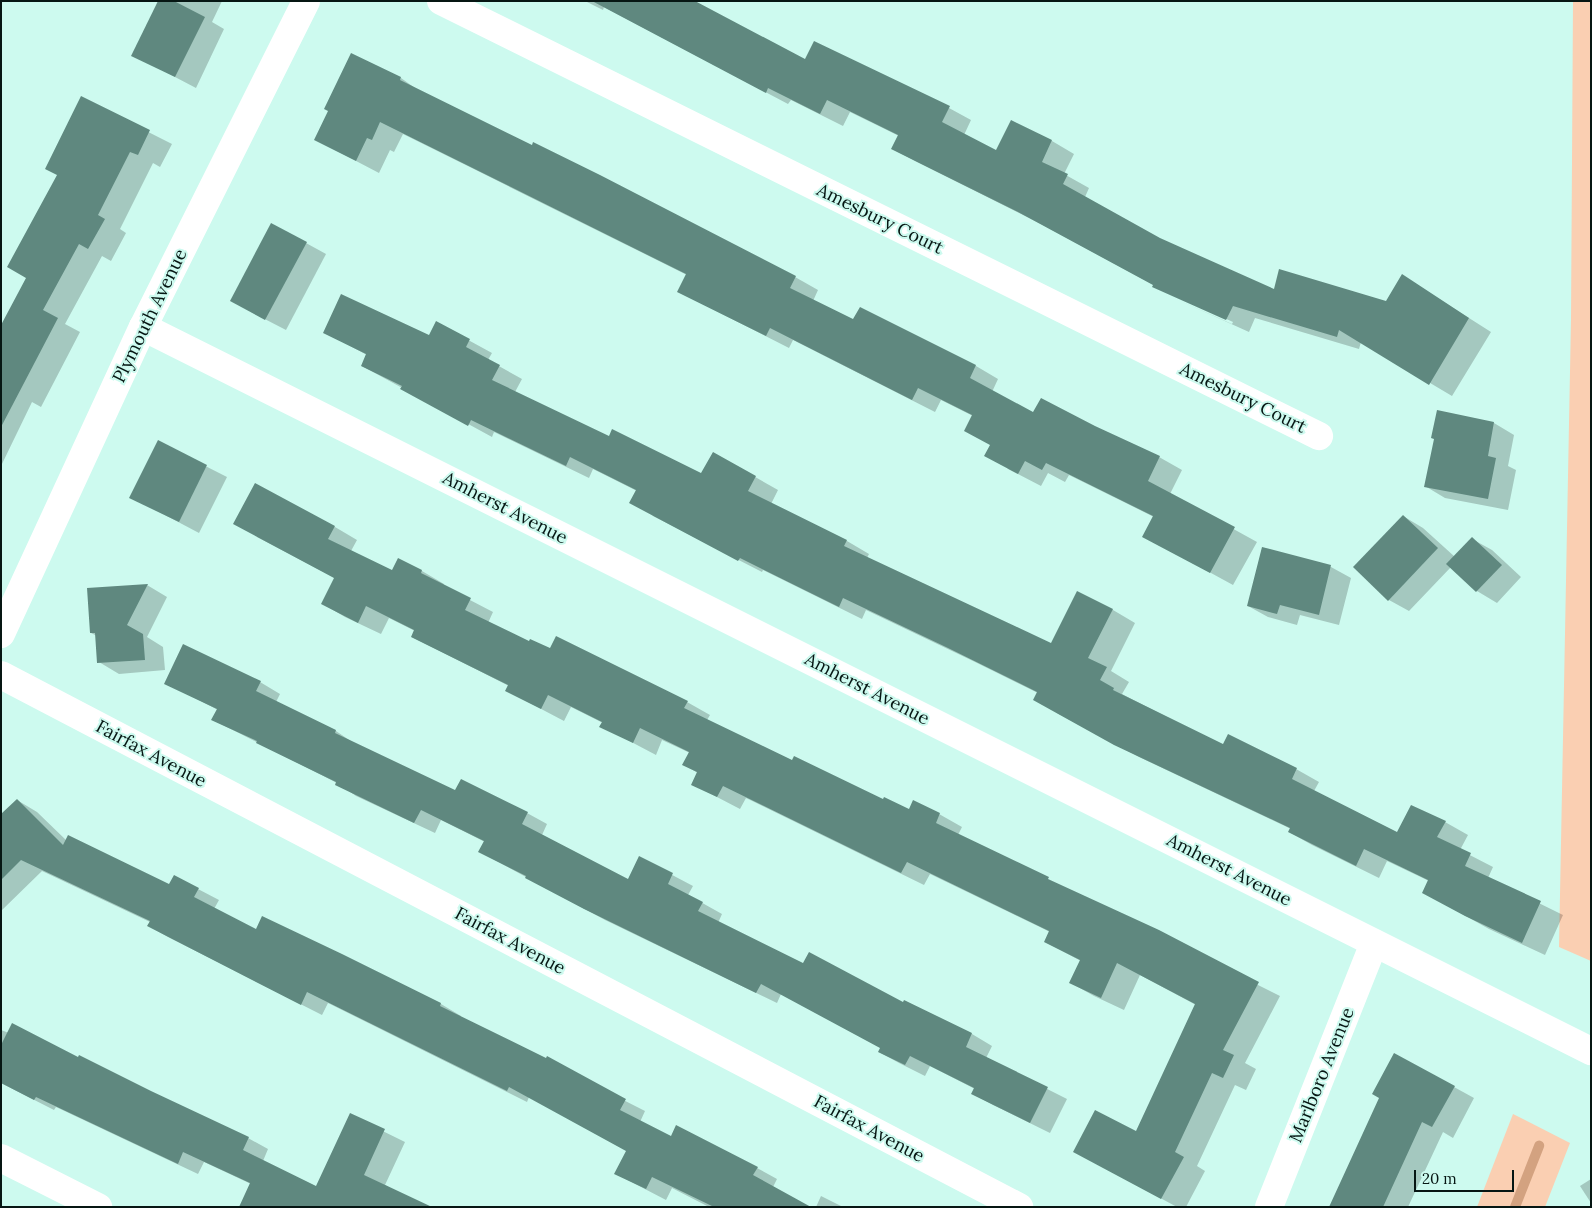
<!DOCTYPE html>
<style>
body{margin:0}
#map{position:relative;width:1592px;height:1208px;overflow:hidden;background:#cdfaef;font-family:Lora,serif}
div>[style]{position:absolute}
.green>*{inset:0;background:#facfb2}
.shadow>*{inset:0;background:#0003}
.stream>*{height:10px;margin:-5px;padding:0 5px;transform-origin:5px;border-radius:5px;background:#d3a280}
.building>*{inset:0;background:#5f887f}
.minor>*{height:28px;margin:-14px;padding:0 14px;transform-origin:14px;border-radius:14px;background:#fff}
span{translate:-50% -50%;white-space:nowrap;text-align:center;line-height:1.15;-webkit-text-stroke:4px #cdfaef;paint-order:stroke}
.street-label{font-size:18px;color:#061613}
.frame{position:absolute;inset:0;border:2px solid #061613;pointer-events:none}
.scale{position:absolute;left:1414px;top:1170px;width:100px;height:22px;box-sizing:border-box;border:2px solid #061613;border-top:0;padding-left:6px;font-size:15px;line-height:18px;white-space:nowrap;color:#061613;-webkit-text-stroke:4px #cdfaef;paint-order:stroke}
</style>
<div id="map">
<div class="green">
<i style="clip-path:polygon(1573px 1px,1591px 1px,1591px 961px,1559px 947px,1571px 319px)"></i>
<i style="clip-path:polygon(1513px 1114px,1570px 1143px,1545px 1207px,1477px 1207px)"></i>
</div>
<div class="shadow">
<i style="clip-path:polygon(160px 1px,222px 1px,212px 22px,224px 29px,196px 88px,133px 55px)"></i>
<i style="clip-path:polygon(585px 1px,692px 1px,805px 61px,949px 108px,971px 120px,964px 135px,997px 152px,1011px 122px,1052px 141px,1074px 154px,1064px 174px,1089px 188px,1085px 197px,1160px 239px,1274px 290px,1386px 303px,1403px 276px,1491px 332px,1452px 396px,1361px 342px,1359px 349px,1255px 318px,1249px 332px,1176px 299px,1232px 324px,1233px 322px,1163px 290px,1041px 224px,915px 161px,893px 149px,899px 136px,850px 112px,843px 126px,791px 100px,788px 104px,604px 7px,603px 10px)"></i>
<i style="clip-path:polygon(401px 78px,422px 93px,795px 277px,818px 290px,813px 301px,854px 321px,860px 309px,976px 366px,998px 379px,992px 392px,1034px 414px,1094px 428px,1159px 457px,1182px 470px,1170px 494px,1257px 542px,1233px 585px,1167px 549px,1154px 517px,1069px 475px,1065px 482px,1048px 473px,1041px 486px,1008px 469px,973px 416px,941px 400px,935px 412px,793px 340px,789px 348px,679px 292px,687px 275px,403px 134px,394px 152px,390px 150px,379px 173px,316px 140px)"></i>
<i style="clip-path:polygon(81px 98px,172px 144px,160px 167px,153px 163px,120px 229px,126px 233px,111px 261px,102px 256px,65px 324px,80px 332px,41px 407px,32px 402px,1px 466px,1px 327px,27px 278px)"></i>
<i style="clip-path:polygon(306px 243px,326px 254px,286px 330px,251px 312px)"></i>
<i style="clip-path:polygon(437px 323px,492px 353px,488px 360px,522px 379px,515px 392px,609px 438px,701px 475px,713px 453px,778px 490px,771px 504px,847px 541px,869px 554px,867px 558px,1051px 645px,1078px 593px,1113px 610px,1135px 623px,1111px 671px,1129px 682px,1122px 694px,1223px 746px,1296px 769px,1319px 782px,1314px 791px,1398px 833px,1445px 822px,1468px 835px,1460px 850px,1493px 867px,1488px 878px,1563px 915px,1545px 955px,1489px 929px,1446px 905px,1429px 881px,1387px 861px,1379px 878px,1312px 845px,1289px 832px,1291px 829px,1139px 757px,1057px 713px,1038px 693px,973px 661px,866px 610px,862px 619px,763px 570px,762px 572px,653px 516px,637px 491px,593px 469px,589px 478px,494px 432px,492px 437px,362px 366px,367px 355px,324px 332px,430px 337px)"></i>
<i style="clip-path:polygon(1438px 412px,1494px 423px,1514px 435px,1508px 466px,1516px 470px,1508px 510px,1445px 498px,1425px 486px,1435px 439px)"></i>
<i style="clip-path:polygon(158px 442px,227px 477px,199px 533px,131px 497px)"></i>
<i style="clip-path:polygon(1403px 516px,1423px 528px,1455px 557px,1472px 539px,1492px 550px,1521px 577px,1497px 603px,1477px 591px,1451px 567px,1409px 611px,1389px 600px,1355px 567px)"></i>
<i style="clip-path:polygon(335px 527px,357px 540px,351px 551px,392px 572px,399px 560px,422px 571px,444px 584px,443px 586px,493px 612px,488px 623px,530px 643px,687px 702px,710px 715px,707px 720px,793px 761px,883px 801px,910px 810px,939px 814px,962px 827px,958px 835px,1280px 996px,1245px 1063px,1256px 1069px,1246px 1090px,1235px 1085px,1197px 1166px,1205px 1171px,1186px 1207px,1177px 1207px,1097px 1164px,1136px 1133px,1196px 1005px,1140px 975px,1124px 1010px,1094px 996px,1071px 983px,1081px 961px,1045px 942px,1050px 932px,930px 874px,924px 885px,746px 798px,740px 809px,692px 784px,698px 773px,684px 765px,690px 753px,662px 740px,656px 755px,601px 726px,603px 723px,571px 707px,564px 721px,507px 691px,509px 686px,412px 637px,415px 631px,389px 618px,381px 634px,345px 617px,323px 604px,335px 578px,257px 537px)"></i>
<i style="clip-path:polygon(1262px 549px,1331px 567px,1351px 578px,1339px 625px,1300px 615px,1297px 625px,1268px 617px,1248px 606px)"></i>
<i style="clip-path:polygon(147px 585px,167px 597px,147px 637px,163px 647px,165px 670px,119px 674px,99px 662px,97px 636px,91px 633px)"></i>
<i style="clip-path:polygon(260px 682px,280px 694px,276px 702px,336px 731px,355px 744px,456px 792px,527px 813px,547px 824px,542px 835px,628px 880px,640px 858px,693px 886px,688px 895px,722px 914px,718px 923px,804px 965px,903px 1004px,905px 1001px,972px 1034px,992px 1046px,986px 1058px,1067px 1099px,1050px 1133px,993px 1105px,973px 1094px,975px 1089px,930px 1066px,925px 1076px,899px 1063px,879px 1052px,881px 1048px,781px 994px,777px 1003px,605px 920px,480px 852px,485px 842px,441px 820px,435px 833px,356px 796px,337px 783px,213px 720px,218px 710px,166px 683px)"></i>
<i style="clip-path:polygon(17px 800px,37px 812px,67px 841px,170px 885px,175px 877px,219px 900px,214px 909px,256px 931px,263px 918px,441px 1004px,461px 1016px,460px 1017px,645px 1111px,640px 1122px,672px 1137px,757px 1168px,777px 1179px,773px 1187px,808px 1207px,709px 1207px,672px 1188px,666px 1200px,616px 1174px,627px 1151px,529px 1097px,527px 1102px,328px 1003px,322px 1015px,168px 937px,149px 926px,150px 922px,42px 871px,1px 911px,1px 816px)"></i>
<i style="clip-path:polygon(1px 1030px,78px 1059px,248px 1138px,268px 1149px,263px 1161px,317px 1187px,350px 1115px,405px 1142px,385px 1185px,423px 1207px,251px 1184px,204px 1162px,198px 1174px,56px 1107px,54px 1110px,1px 1083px)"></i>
<i style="clip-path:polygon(1454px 1087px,1474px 1098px,1453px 1138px,1443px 1132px,1408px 1207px,1333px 1207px)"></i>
<i style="clip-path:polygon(1591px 1179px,1591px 1203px,1580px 1186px)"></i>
<i style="clip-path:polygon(821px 1196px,843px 1207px,816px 1207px)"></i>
</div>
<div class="stream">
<i style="left:1515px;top:1207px;width:66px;rotate:-68.5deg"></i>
</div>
<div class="building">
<i style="clip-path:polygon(158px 1px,174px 1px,205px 17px,175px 77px,131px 56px)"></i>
<i style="clip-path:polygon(592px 1px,695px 1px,805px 59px,814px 41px,950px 106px,942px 122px,996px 150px,1011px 120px,1052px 140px,1042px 162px,1068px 174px,1063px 184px,1160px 238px,1274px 289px,1279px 269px,1386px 301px,1402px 274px,1469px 318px,1429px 385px,1339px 330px,1337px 337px,1233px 306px,1226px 320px,1152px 287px,1153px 285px,1018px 212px,891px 149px,898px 135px,827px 100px,820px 114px,768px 88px,766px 93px)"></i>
<i style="clip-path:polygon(351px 53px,401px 77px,400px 80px,532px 145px,533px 142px,600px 175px,796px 276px,790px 288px,853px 319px,860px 307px,976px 365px,970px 378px,1033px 412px,1041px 398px,1095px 426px,1160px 456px,1148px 481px,1235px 527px,1210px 573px,1142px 537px,1153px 516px,1046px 463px,1042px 470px,1025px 461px,1018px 474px,984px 456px,990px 445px,964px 431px,972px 415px,918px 388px,912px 400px,770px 328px,766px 336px,677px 292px,686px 274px,380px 122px,372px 140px,367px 138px,356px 161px,314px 140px,328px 111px,324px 109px)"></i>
<i style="clip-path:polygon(81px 96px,150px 130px,138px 155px,130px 152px,98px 215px,105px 219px,88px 249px,79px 244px,43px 310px,58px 318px,1px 427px,1px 325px,26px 278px,7px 267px,57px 175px,45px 169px)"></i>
<i style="clip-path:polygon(271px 223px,307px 242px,265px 320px,230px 301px)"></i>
<i style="clip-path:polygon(341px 294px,429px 335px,436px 321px,470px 339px,466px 347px,500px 365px,492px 380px,609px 436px,612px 429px,701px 473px,713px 452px,756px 476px,748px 491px,847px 540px,844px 546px,1051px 643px,1077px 591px,1113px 609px,1088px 658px,1107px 667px,1100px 680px,1114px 688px,1113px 690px,1223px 744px,1228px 734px,1297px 768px,1292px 779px,1397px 832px,1411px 805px,1446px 821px,1437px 837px,1471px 853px,1465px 866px,1541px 901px,1522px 943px,1465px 916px,1422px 893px,1428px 880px,1364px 849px,1356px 866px,1288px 832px,1290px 828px,1114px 745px,1033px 700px,1037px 692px,948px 648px,843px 598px,839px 607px,740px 558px,738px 561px,629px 503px,636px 490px,570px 457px,566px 466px,471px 420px,468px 426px,400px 389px,402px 386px,361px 366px,366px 354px,323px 333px)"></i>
<i style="clip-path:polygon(1437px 410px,1494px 422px,1488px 456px,1496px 458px,1488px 499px,1424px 487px,1434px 439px,1431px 438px)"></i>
<i style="clip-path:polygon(158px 440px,207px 465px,179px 522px,129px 498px)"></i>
<i style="clip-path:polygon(255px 483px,335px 526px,328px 539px,392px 570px,398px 558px,422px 570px,421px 573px,471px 598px,465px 610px,529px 641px,530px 639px,550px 648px,556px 636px,688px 701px,684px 708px,792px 760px,794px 756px,883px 799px,884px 797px,909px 809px,913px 800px,940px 813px,936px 823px,1049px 877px,1048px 879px,1159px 930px,1259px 982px,1223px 1050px,1234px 1055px,1223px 1078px,1212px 1073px,1175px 1152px,1184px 1157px,1161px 1199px,1073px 1152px,1095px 1110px,1136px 1131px,1195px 1004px,1117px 963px,1101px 998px,1069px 983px,1080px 960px,1044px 942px,1049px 931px,907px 862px,901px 873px,723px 786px,717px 797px,691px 785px,697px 772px,682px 765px,689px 752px,640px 728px,633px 743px,599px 727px,602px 722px,548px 695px,541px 709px,505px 691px,508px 685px,411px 637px,414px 630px,366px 606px,358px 623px,321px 604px,334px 578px,233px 524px)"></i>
<i style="clip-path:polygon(1403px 515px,1438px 548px,1388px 601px,1353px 567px)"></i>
<i style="clip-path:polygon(1472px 537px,1502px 565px,1476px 592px,1446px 564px)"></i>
<i style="clip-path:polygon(1262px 547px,1331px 565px,1319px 615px,1280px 605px,1277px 614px,1247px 606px)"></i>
<i style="clip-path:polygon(148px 584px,127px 625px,143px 634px,145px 660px,97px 663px,95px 633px,90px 633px,87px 588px)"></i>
<i style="clip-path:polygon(183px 644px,261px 681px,256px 691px,336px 730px,335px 733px,455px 790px,461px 779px,528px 812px,522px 824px,628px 879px,639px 856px,673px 873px,668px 884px,703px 902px,698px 911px,803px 963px,809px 952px,903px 1002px,904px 1000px,972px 1033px,966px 1047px,1048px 1087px,1030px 1123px,971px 1094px,974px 1088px,910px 1056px,905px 1065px,878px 1052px,880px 1048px,761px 984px,756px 993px,584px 909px,525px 878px,526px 876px,478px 852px,484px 841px,421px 810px,414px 823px,335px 785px,336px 782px,256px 743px,257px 741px,211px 720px,217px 709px,164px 684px)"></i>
<i style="clip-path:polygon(17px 799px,63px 845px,68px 835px,169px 884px,174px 875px,199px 888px,194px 897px,256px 929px,262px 916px,342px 954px,441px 1003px,440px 1006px,546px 1058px,547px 1056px,626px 1099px,620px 1110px,671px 1136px,676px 1125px,758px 1167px,753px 1175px,811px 1207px,714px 1207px,652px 1177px,646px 1189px,614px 1174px,626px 1151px,509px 1087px,507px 1091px,307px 992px,301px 1005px,147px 926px,150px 921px,21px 860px,1px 880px,1px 814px)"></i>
<i style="clip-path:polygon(12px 1023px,78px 1057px,79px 1055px,151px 1091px,249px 1137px,243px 1150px,316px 1186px,350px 1113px,385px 1129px,364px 1175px,432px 1207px,239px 1207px,250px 1183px,183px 1152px,178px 1164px,36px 1097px,34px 1100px,1px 1083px,1px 1045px)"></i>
<i style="clip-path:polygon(1394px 1053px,1455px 1086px,1432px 1127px,1422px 1122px,1383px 1207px,1329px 1207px,1379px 1098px,1372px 1094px)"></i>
</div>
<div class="minor">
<i style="left:441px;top:1px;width:980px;rotate:26.36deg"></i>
<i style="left:143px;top:327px;width:1619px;rotate:26.57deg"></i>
<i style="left:1px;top:634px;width:338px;rotate:-65.2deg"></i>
<i style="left:143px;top:327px;width:364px;rotate:-63.4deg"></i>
<i style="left:1px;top:675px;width:1149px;rotate:27.59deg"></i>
<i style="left:1px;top:1158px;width:109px;rotate:26.8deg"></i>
<i style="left:1269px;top:1207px;width:284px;rotate:-68.3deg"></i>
</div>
<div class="street-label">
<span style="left:880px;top:219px;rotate:26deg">Amesbury Court</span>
<span style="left:150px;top:316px;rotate:-64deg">Plymouth Avenue</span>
<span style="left:1243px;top:398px;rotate:26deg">Amesbury Court</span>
<span style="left:505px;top:508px;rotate:27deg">Amherst Avenue</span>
<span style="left:867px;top:689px;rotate:27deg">Amherst Avenue</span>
<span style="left:151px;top:754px;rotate:28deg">Fairfax Avenue</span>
<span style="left:1229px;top:870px;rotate:27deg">Amherst Avenue</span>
<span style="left:510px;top:941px;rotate:28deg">Fairfax Avenue</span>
<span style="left:1322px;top:1075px;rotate:-68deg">Marlboro Avenue</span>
<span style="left:869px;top:1129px;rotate:28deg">Fairfax Avenue</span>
</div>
<div class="frame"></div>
<div class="scale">20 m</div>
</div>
